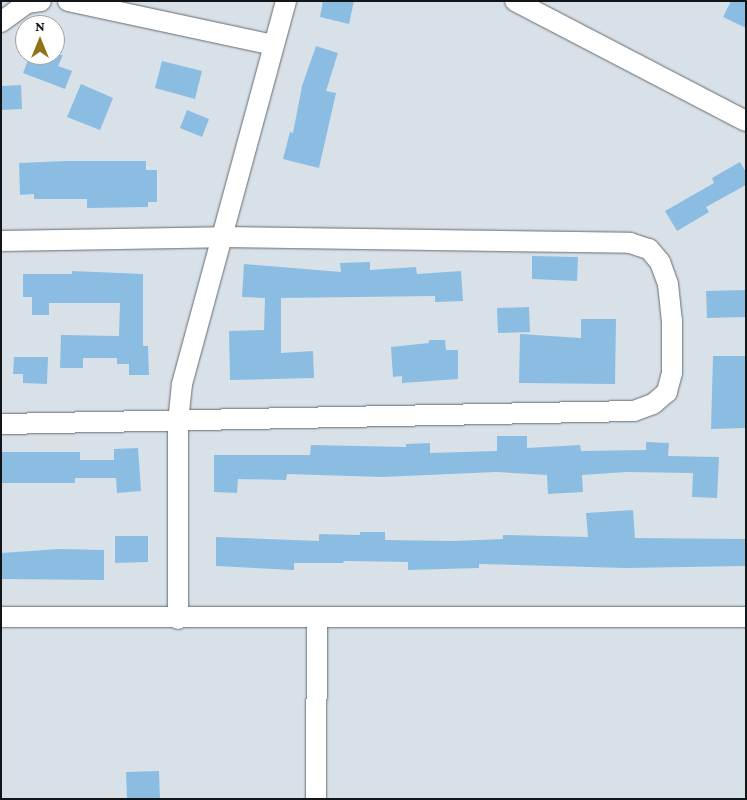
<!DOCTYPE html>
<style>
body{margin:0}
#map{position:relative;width:747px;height:800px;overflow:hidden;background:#d9e1e8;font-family:"Crimson Pro",serif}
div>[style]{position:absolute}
.building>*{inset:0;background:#8bbde3}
.roads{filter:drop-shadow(0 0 1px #636b71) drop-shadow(0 0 1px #636b71)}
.minor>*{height:20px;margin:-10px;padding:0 10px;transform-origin:10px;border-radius:10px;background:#fff}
span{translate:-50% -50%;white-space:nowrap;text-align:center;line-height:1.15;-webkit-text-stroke:4.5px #fff;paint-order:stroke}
.frame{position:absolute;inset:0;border:2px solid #121517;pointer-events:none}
.north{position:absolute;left:15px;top:15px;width:50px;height:50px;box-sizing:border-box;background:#fff;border:1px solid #a0a1a2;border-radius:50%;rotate:0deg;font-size:14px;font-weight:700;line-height:20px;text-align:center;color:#121517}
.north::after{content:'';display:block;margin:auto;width:18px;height:22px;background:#907217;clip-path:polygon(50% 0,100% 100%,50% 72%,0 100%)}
</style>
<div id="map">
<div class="building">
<i style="clip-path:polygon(323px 1px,354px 1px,349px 24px,320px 17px)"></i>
<i style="clip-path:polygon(731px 1px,746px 1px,746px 28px,723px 17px)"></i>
<i style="clip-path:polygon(316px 46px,338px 53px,326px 91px,336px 93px,319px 168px,283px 159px,290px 132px,293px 133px,302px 86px)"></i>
<i style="clip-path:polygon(30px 55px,63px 55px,58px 66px,72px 71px,65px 89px,23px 73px)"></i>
<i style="clip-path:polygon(162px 61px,202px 71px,195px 99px,155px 88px)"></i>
<i style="clip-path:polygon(81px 84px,113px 98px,100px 130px,67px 117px)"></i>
<i style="clip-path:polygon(21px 85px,22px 109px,1px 110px,1px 86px)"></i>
<i style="clip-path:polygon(187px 110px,209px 119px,202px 137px,180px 128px)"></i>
<i style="clip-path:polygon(66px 161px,146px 161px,146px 170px,157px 170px,157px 202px,148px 202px,148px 207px,87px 208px,87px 199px,34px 199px,34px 194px,20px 195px,19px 163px)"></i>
<i style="clip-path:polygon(740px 162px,746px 172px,746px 185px,706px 207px,709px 212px,677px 231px,665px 211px,714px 183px,712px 178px)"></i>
<i style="clip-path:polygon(532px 256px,578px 257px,577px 281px,532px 279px)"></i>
<i style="clip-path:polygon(370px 262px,370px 270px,416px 267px,417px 274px,461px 271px,463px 301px,435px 302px,435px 296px,281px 298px,281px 353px,313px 351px,314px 378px,230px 380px,229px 331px,264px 330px,265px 298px,242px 297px,244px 264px,341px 272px,340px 263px)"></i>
<i style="clip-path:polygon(72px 271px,143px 274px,143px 346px,148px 346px,149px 375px,129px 375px,129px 364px,117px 364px,117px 358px,83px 358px,83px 368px,60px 368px,61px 335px,119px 336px,120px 303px,49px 303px,49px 315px,32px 315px,32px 297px,23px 297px,23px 274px,72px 274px)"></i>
<i style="clip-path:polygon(746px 290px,746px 317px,707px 318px,706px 291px)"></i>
<i style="clip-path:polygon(529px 307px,530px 332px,498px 333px,497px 308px)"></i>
<i style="clip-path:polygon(581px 319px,616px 319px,615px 384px,519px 383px,520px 334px,581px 338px)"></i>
<i style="clip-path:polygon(429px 340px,445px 340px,446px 350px,458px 350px,458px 379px,402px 383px,402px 376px,393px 377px,391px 347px,429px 343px)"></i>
<i style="clip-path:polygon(713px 356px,746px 356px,745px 428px,711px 429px)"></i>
<i style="clip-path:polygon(14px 357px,48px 357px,47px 384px,23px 383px,23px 374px,13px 374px)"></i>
<i style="clip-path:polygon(497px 436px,527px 436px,527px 448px,580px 445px,581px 451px,646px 450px,646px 442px,669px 443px,668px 456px,719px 457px,717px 498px,692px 497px,693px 473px,626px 472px,582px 475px,583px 492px,548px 494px,547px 475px,496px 472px,382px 477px,287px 474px,286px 480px,238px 479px,237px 493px,214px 492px,214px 455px,310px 455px,311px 445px,406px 447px,406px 444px,430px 443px,430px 453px,497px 451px)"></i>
<i style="clip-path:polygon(138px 448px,141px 491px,117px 493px,116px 478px,75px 478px,75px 483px,1px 483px,1px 452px,80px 452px,80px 460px,114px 460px,114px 449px)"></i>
<i style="clip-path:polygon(633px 510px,635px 538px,746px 539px,746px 566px,625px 568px,479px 564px,479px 568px,408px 570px,408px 562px,344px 561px,343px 563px,294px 563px,294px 570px,216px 566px,216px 537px,319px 541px,319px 534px,360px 535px,360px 532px,385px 532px,385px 540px,454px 541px,503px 539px,503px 535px,588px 537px,586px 513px)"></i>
<i style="clip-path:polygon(115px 536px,148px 536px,148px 562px,115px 563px)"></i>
<i style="clip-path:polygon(60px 549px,104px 550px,104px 580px,1px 579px,1px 553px)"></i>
<i style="clip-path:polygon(159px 771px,160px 799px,127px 799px,126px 772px)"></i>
</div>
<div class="roads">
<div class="minor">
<i style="left:68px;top:1px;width:210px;rotate:12.1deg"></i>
<i style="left:515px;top:1px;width:260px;rotate:27.5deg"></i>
<i style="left:1px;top:22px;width:32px;rotate:-36deg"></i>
<i style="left:27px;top:3px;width:14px;rotate:-8deg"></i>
<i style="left:1px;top:241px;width:221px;rotate:-1deg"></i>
<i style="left:222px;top:237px;width:408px;rotate:0.8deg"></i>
<i style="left:630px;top:243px;width:20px;rotate:18deg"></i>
<i style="left:649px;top:249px;width:17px;rotate:50deg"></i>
<i style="left:660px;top:262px;width:23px;rotate:70deg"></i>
<i style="left:668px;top:284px;width:36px;rotate:84deg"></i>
<i style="left:672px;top:320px;width:53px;rotate:90deg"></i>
<i style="left:672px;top:373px;width:20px;rotate:105deg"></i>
<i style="left:667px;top:392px;width:18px;rotate:139deg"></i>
<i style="left:653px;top:404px;width:20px;rotate:160deg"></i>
<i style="left:634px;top:411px;width:633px;rotate:178.82deg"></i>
<i style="left:1px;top:617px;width:745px"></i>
<i style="left:178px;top:619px;width:197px;rotate:-90deg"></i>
<i style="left:178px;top:422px;width:38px;rotate:-84deg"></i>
<i style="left:182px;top:384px;width:397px;rotate:-74.8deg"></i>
<i style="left:316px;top:799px;width:180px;rotate:-89.7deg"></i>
</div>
</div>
<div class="frame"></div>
<div class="north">N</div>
</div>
